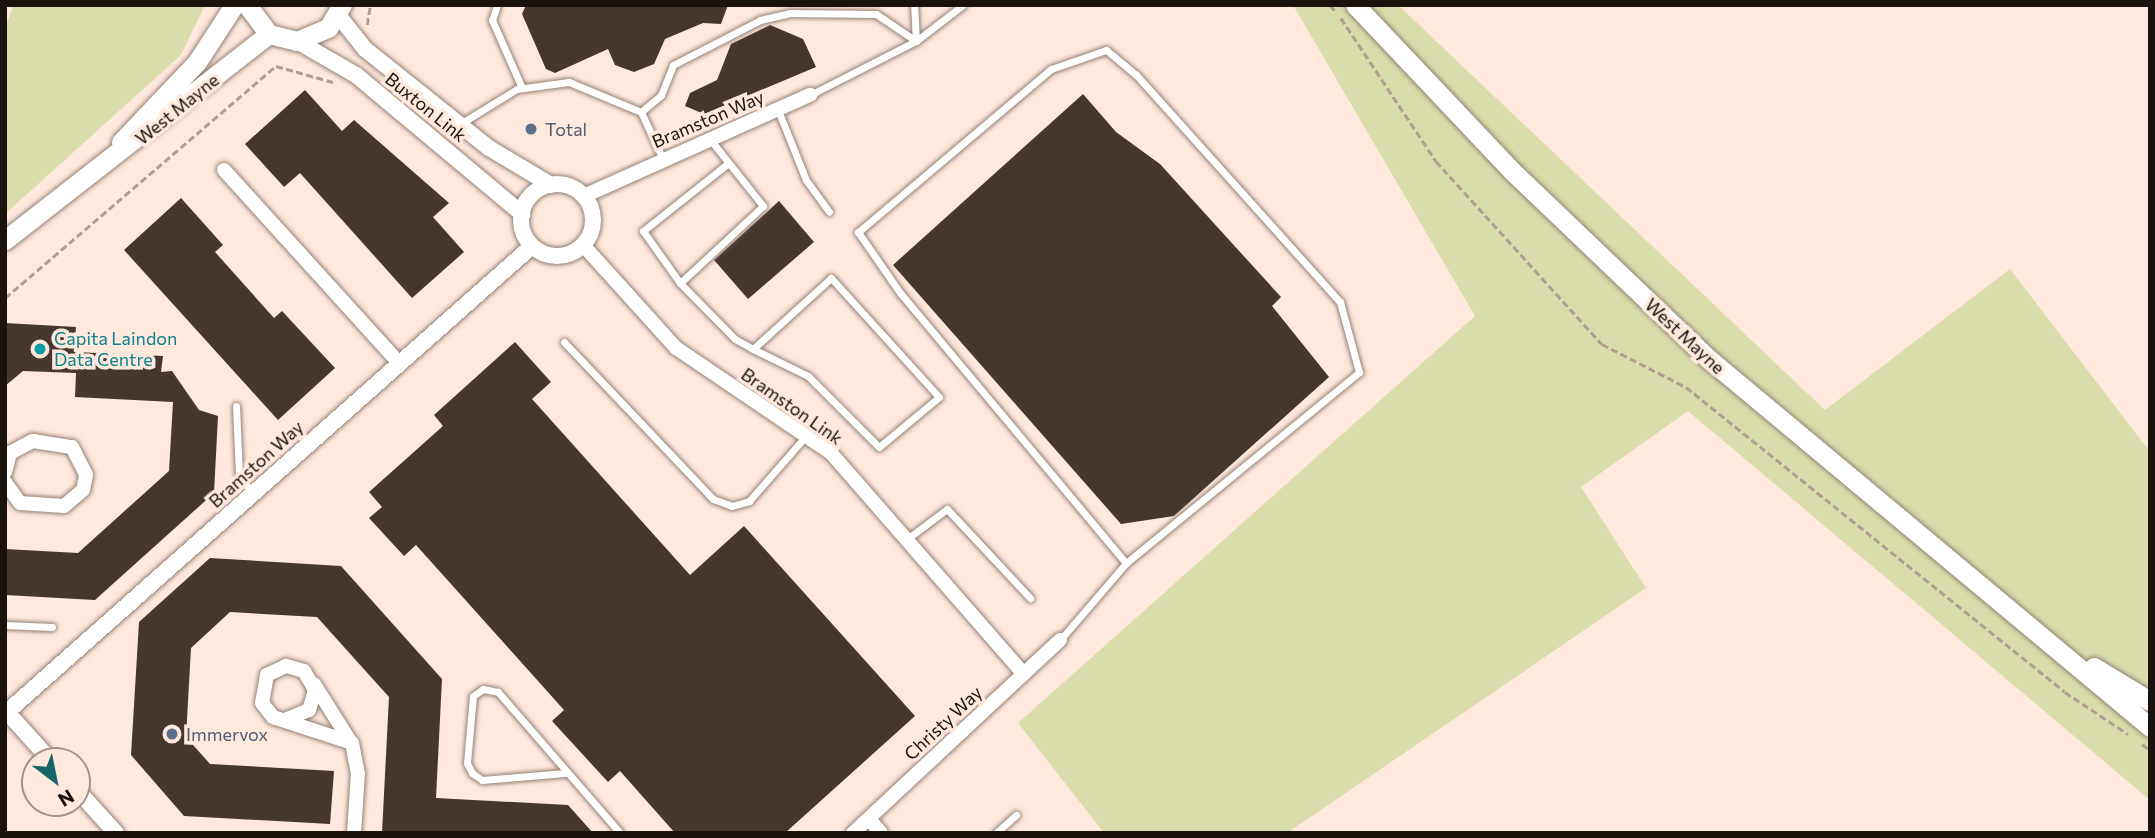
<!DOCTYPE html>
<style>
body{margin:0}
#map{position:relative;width:2155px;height:838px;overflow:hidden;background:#ffe8dc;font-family:Commissioner,sans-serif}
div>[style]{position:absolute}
.green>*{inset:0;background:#d9ddab}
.building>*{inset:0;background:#47362c}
.path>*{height:2.5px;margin-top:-1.25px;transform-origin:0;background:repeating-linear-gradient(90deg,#b09e95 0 7px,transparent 0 10.5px)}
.roads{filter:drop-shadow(0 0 2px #948175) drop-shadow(0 0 2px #948175)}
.service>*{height:7px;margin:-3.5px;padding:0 3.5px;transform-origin:3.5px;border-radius:3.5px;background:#fff}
.minor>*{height:14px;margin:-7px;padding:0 7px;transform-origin:7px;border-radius:7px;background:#fff}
.tertiary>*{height:16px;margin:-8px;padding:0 8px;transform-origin:8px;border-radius:8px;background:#fff}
.tertiary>.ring{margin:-8px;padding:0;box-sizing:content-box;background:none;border:16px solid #fff;border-radius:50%}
.secondary>*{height:19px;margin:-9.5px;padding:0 9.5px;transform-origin:9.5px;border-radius:9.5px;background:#fff}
.dots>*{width:19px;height:19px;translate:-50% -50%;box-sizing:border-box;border:4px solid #ffe8dc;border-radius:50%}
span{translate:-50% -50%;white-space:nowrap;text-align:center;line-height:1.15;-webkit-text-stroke:7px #ffe8dc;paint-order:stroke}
.street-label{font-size:18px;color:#19120d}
.service-label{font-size:18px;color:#4e5e75}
.left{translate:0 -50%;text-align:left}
.culture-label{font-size:18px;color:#0d838f}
.frame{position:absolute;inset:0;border:7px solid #19120d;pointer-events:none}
.north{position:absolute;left:21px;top:747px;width:70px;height:70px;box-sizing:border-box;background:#ffe8dc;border:2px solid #a39289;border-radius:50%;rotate:148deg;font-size:19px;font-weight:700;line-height:28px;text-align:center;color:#19120d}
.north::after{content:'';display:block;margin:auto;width:24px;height:32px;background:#18666b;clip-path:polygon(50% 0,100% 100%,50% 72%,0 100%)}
</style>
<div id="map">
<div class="green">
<i style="clip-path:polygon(14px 5px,205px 5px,181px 55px,5px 214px,5px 28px)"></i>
<i style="clip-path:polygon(1293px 5px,1398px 5px,1825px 410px,2010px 269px,2150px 452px,2150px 800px,1688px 411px,1581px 487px,1646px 588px,1287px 833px,1104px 833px,1018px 723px,1475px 316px)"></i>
</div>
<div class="building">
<i style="clip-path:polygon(526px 5px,728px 5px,721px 24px,703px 23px,665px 39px,654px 64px,634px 72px,615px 65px,608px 49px,555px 73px,546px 69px,522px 14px)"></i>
<i style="clip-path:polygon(770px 25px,803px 39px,816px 67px,704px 114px,685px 106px,690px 93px,717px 80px,731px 44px)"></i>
<i style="clip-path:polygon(305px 90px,342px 131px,354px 120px,449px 203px,433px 217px,464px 252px,412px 298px,300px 173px,284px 187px,245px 144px)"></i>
<i style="clip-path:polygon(1083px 94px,1116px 132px,1160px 164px,1281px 297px,1272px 306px,1329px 377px,1174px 516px,1121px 524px,893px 265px)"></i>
<i style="clip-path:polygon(181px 198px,223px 245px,215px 252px,274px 318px,282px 311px,335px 368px,278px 420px,124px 250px)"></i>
<i style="clip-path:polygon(779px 201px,814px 242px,748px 299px,714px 260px)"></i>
<i style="clip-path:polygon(5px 323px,76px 327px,74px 352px,163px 356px,161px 372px,172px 371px,199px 410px,218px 416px,214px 493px,95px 600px,5px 595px,5px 549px,78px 553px,169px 471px,173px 402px,75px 397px,76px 373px,23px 371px,5px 386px)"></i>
<i style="clip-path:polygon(515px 342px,551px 382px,532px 399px,690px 575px,744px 526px,915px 716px,785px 833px,675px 833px,620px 771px,608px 782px,552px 721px,564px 710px,416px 545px,404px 556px,369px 518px,382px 507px,369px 492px,443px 426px,434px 415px)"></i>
<i style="clip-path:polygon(210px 558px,341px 566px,442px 679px,436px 798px,568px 805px,593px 833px,382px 833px,389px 697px,317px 617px,230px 612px,191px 648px,186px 737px,210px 764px,334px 771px,330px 824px,184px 816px,131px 755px,139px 622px)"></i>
</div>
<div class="path">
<i style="left:1330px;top:5px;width:11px;rotate:49deg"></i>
<i style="left:1341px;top:18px;width:172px;rotate:56.4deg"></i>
<i style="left:1436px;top:161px;width:247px;rotate:47.8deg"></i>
<i style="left:1602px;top:344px;width:94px;rotate:27.1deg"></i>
<i style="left:1686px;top:387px;width:486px;rotate:38.8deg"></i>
<i style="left:2065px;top:692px;width:76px;rotate:33.7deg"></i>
<i style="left:367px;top:25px;width:20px;rotate:-81deg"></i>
<i style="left:5px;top:298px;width:357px;rotate:-40.6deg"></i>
<i style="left:276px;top:66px;width:59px;rotate:15.7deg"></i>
<i style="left:2142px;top:744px;width:10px;rotate:37deg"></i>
</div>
<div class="roads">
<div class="service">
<i style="left:497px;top:5px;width:16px;rotate:108deg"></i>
<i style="left:492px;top:20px;width:74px;rotate:66.2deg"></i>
<i style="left:810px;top:95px;width:119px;rotate:-27deg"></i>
<i style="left:916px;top:41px;width:36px;rotate:-93deg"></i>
<i style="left:778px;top:110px;width:75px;rotate:68.2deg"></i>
<i style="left:806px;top:180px;width:39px;rotate:54deg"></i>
<i style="left:460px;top:124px;width:67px;rotate:-31.6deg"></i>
<i style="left:517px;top:89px;width:52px;rotate:-7.7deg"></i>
<i style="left:569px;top:82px;width:78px;rotate:22.6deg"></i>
<i style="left:709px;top:138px;width:87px;rotate:51.5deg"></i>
<i style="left:763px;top:206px;width:113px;rotate:137.1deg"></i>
<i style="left:680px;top:283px;width:64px;rotate:-125.4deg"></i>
<i style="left:643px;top:231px;width:106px;rotate:-38.5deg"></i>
<i style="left:663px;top:159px;width:52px;rotate:-115.1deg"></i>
<i style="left:641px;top:112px;width:26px;rotate:-40deg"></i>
<i style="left:661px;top:95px;width:32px;rotate:-68deg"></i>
<i style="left:673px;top:65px;width:98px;rotate:-27.3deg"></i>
<i style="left:760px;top:20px;width:31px;rotate:-13deg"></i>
<i style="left:790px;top:13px;width:86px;rotate:0.7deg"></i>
<i style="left:876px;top:14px;width:48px;rotate:34deg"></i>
<i style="left:916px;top:41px;width:59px;rotate:-37.5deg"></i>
<i style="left:680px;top:283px;width:78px;rotate:45.5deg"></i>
<i style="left:735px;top:339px;width:21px;rotate:29deg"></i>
<i style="left:753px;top:349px;width:61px;rotate:26.1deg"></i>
<i style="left:808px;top:376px;width:100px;rotate:45deg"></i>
<i style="left:879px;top:447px;width:78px;rotate:-39.8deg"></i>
<i style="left:939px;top:397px;width:161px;rotate:-132.2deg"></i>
<i style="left:831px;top:278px;width:105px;rotate:137.7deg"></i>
<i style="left:564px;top:342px;width:216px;rotate:46.5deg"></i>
<i style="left:713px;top:499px;width:20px;rotate:20deg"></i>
<i style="left:732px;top:506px;width:18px;rotate:-16deg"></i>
<i style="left:749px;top:501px;width:86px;rotate:-48.8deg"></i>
<i style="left:236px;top:406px;width:68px;rotate:87.5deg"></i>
<i style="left:239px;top:474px;width:23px;rotate:56deg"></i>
<i style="left:907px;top:539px;width:50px;rotate:-36.9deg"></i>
<i style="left:947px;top:509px;width:122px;rotate:47deg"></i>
<i style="left:5px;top:625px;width:47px;rotate:2.4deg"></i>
<i style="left:1060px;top:640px;width:101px;rotate:-49.4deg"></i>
<i style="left:1126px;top:563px;width:301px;rotate:-39.3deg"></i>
<i style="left:1359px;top:372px;width:73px;rotate:-105.2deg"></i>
<i style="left:1340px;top:302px;width:305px;rotate:-131.9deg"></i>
<i style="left:1136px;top:75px;width:39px;rotate:-140deg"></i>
<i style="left:1106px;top:50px;width:58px;rotate:160.9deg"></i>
<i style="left:1051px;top:69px;width:253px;rotate:139.8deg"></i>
<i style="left:858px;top:232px;width:75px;rotate:55.3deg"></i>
<i style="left:901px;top:294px;width:351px;rotate:50.1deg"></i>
<i style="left:565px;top:773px;width:83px;rotate:175.2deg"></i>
<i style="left:482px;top:780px;width:12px;rotate:-145deg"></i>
<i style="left:472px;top:773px;width:11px;rotate:-117deg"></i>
<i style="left:467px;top:763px;width:67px;rotate:-84.9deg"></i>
<i style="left:473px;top:696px;width:12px;rotate:-35deg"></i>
<i style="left:483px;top:689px;width:15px;rotate:11deg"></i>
<i style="left:498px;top:692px;width:186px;rotate:49.1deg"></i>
<i style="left:996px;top:833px;width:27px;rotate:-42deg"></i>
</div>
<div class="minor">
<i style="left:224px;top:170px;width:261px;rotate:47.8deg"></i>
<i style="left:584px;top:196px;width:248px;rotate:-24.1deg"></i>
<i style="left:583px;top:245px;width:139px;rotate:47.9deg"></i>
<i style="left:676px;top:348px;width:187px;rotate:34.1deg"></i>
<i style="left:831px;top:453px;width:293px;rotate:48.9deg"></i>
<i style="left:5px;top:472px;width:20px;rotate:-75deg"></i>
<i style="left:10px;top:453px;width:26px;rotate:-28deg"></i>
<i style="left:33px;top:441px;width:39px;rotate:9deg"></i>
<i style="left:72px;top:447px;width:31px;rotate:63deg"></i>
<i style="left:86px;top:475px;width:15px;rotate:101deg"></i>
<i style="left:83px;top:490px;width:25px;rotate:140deg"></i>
<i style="left:64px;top:506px;width:44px;rotate:-176.1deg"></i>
<i style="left:20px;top:503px;width:26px;rotate:-126deg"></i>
<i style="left:314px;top:684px;width:67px;rotate:57.7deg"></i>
<i style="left:285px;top:720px;width:26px;rotate:-23deg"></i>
<i style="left:309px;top:710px;width:21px;rotate:-73deg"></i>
<i style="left:315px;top:690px;width:22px;rotate:-120deg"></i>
<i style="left:304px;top:671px;width:19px;rotate:-164deg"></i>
<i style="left:286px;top:666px;width:21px;rotate:155deg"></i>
<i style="left:267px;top:675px;width:28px;rotate:100deg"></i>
<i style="left:262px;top:703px;width:18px;rotate:52deg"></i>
<i style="left:273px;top:717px;width:83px;rotate:18.2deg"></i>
<i style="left:352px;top:743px;width:31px;rotate:79deg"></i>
<i style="left:358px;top:773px;width:60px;rotate:93.8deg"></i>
<i style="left:869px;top:819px;width:18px;rotate:49deg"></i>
<i style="left:853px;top:833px;width:283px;rotate:-43deg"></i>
</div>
<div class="tertiary">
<i style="left:338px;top:15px;width:43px;rotate:51.5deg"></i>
<i style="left:365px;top:49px;width:159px;rotate:38.6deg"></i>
<i style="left:489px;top:148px;width:72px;rotate:30.8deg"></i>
<i style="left:297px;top:41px;width:68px;rotate:30deg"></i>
<i style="left:356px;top:75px;width:217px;rotate:39.9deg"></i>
<i class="ring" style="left:521px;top:184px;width:56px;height:56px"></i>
<i style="left:51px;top:761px;width:66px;rotate:-131.9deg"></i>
<i style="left:7px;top:712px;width:702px;rotate:-41.59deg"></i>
<i style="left:77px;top:790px;width:58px;rotate:47.8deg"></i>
</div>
<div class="secondary">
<i style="left:247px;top:5px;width:36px;rotate:53deg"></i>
<i style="left:269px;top:34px;width:29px;rotate:14deg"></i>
<i style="left:297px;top:41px;width:34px;rotate:-23deg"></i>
<i style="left:328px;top:28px;width:27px;rotate:-59deg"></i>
<i style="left:1355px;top:5px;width:228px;rotate:46.6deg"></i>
<i style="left:1512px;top:171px;width:274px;rotate:43.7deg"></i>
<i style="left:1710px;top:360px;width:573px;rotate:39.83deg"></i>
<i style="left:121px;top:142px;width:110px;rotate:-46.5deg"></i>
<i style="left:197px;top:62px;width:68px;rotate:-57deg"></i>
<i style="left:5px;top:240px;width:335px;rotate:-38deg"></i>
<i style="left:2094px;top:667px;width:66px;rotate:31.3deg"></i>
</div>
</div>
<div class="dots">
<i style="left:531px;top:129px;background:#5c6f8a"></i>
<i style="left:40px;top:349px;background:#0f9aa8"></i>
<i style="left:172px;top:734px;background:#5c6f8a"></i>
</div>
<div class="street-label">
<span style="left:426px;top:107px;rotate:39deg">Buxton Link</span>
<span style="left:177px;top:109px;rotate:-39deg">West Mayne</span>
<span style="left:708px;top:119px;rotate:-23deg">Bramston Way</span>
<span style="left:1685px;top:336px;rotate:43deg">West Mayne</span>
<span style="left:792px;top:406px;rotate:35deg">Bramston Link</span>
<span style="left:256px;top:464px;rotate:-42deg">Bramston Way</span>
<span style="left:943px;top:723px;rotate:-43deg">Christy Way</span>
</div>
<div class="service-label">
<span class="left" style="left:545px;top:129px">Total</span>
<span class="left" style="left:186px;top:734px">Immervox</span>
</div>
<div class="culture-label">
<span class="left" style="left:54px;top:349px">Capita Laindon<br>Data Centre</span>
</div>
<div class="frame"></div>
<div class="north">N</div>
</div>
